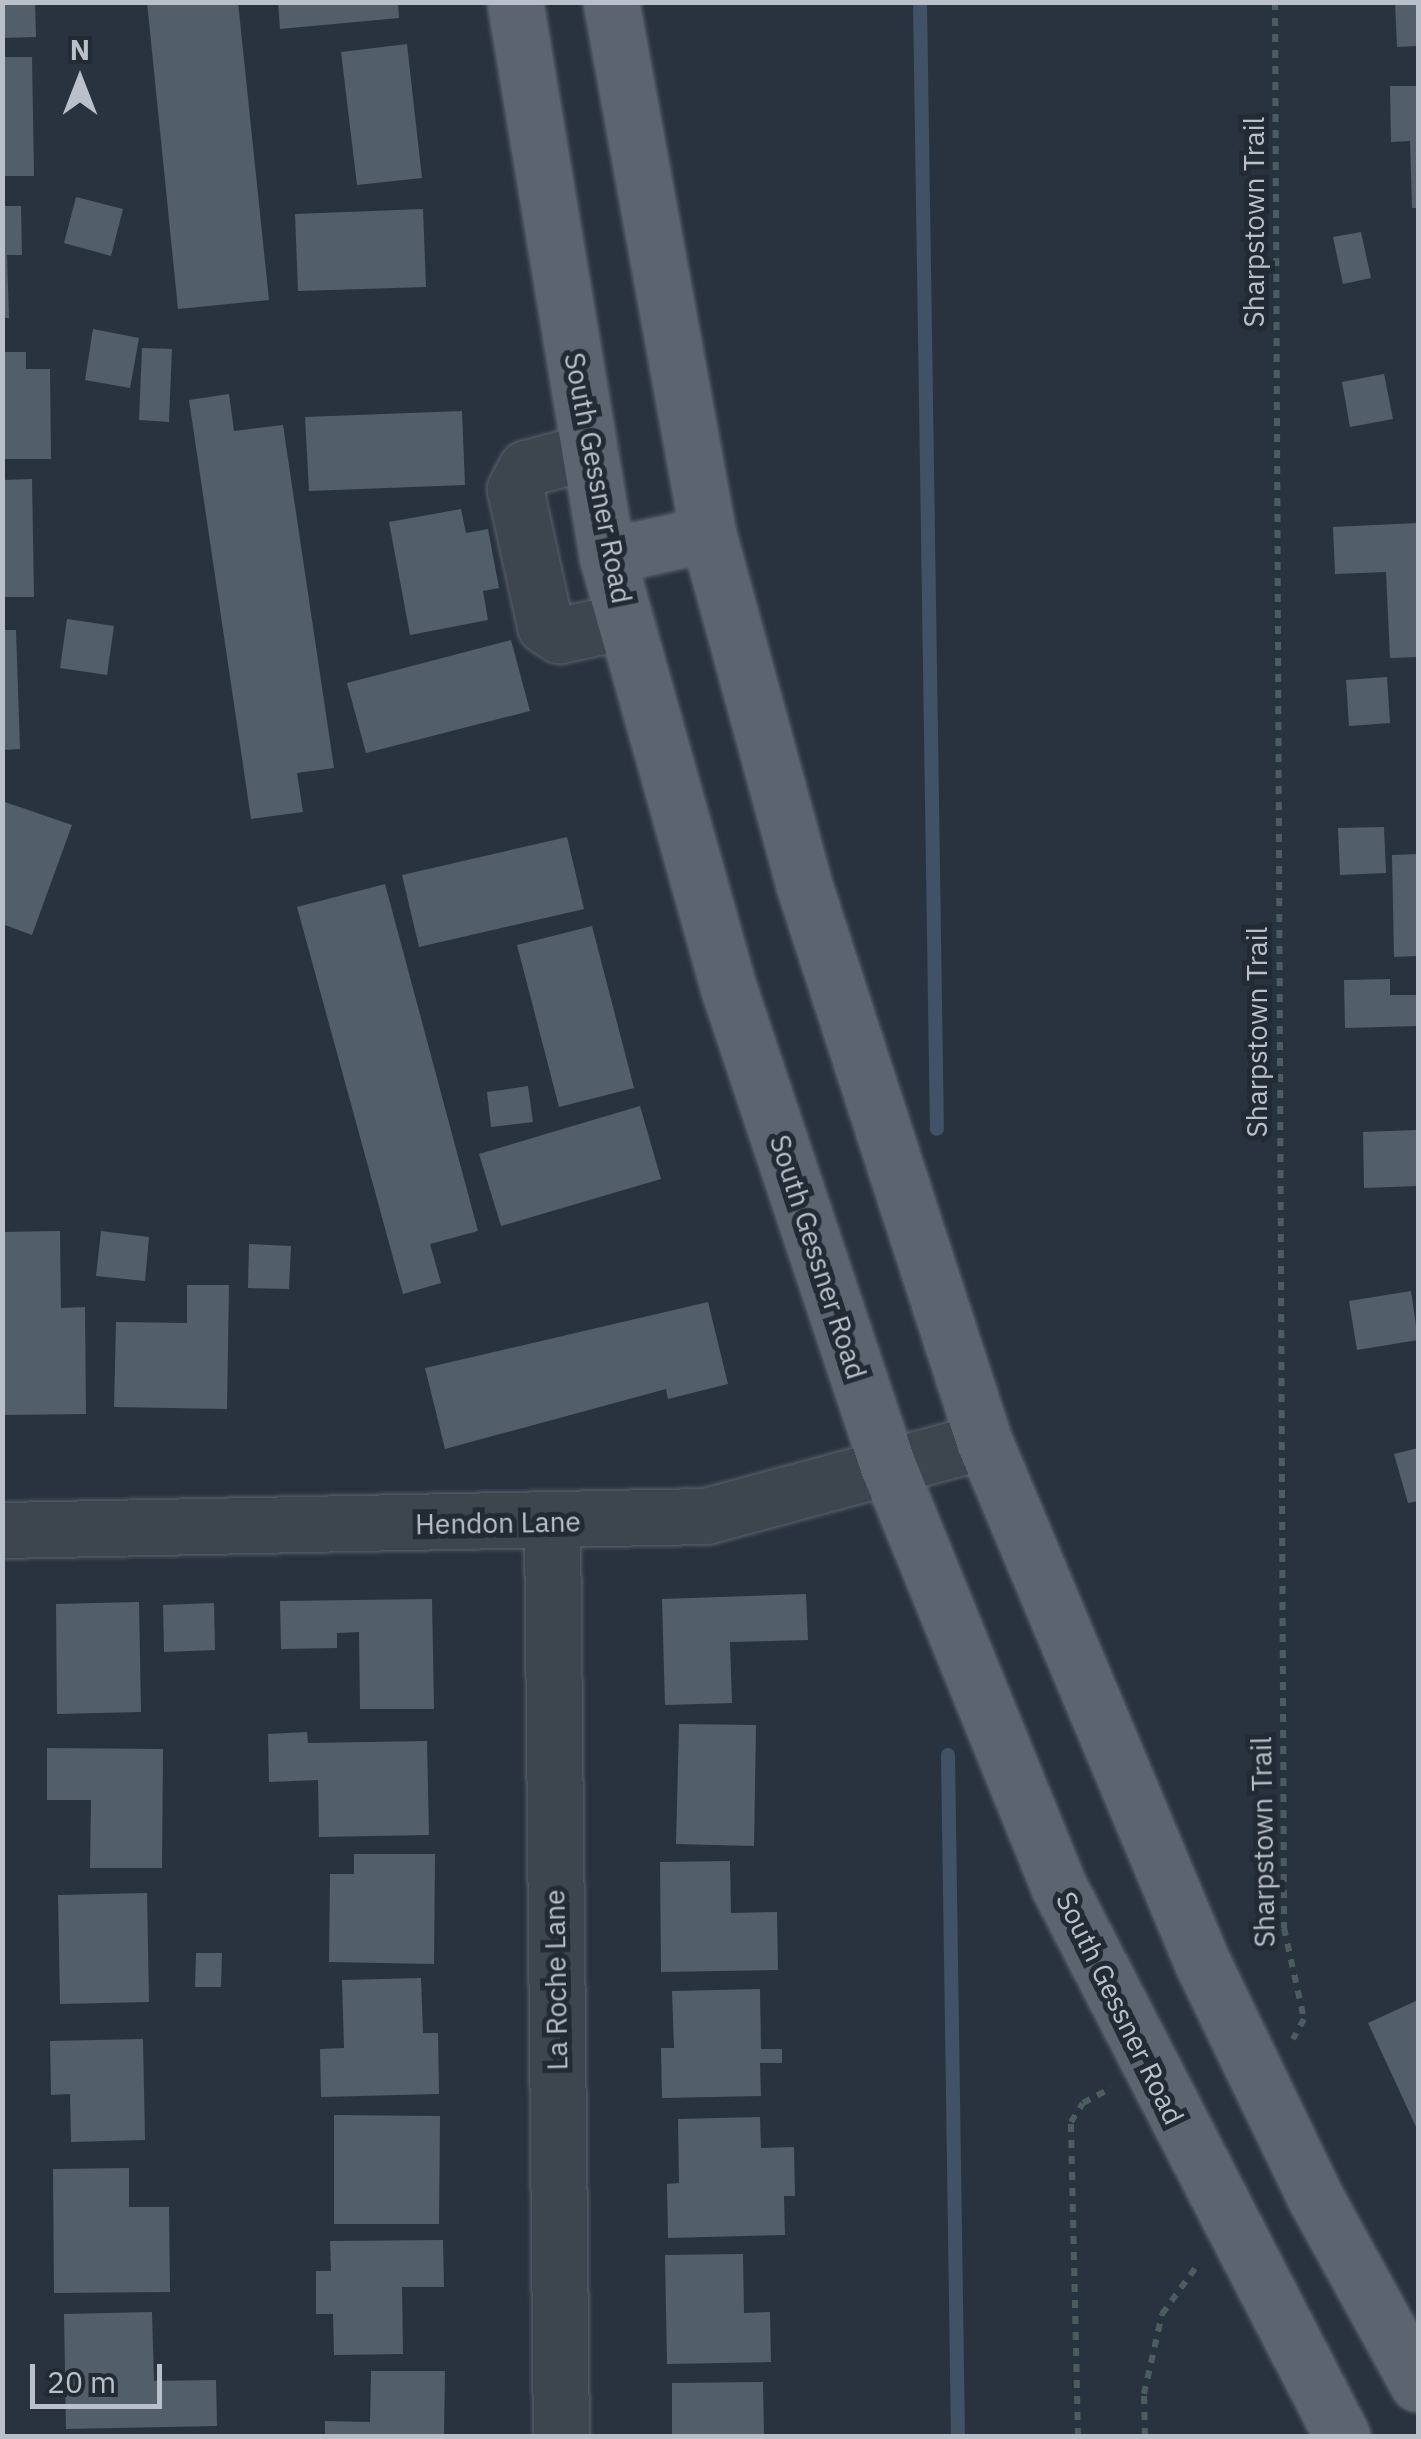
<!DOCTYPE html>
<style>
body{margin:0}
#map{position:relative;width:1421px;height:2439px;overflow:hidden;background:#29333f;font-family:"IBM Plex Sans",sans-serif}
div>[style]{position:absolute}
.stream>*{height:14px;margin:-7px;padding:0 7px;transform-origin:7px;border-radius:7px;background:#415266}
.building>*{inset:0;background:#525e69}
.path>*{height:6px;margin-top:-3px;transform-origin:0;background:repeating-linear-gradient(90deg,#4b5d5f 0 8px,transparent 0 16px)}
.roads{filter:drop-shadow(0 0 2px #5b636c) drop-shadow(0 0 2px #5b636c)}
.minor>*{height:55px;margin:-27.5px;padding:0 27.5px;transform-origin:27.5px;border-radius:27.5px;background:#3d454f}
.major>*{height:55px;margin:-27.5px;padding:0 27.5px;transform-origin:27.5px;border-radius:27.5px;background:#5b646f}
span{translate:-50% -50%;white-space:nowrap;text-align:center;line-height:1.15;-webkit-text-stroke:10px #222a34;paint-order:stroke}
.street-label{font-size:28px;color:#b9c0c9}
.frame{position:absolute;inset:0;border:5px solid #b9c0c9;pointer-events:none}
.north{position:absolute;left:30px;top:30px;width:100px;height:100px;-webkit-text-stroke:8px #222a34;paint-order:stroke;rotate:0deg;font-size:28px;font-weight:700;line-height:40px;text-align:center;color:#b9c0c9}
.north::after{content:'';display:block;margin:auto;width:35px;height:45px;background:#b9c0c9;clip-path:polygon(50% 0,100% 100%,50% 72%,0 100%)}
.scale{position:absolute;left:30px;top:2364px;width:132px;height:45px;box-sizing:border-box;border:5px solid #b9c0c9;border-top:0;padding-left:12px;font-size:30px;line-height:35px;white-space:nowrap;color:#b9c0c9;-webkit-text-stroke:8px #222a34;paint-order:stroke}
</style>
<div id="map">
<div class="stream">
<i style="left:920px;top:2px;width:1127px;rotate:89.14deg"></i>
<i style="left:948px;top:1755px;width:681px;rotate:89.16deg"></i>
</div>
<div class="building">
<i style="clip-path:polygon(2px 2px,35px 2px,36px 37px,2px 38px)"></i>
<i style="clip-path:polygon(147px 2px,238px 2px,269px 300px,178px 309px)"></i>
<i style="clip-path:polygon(278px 2px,398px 2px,399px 18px,280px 29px)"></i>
<i style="clip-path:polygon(1395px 2px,1418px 2px,1418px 46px,1397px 47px)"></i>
<i style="clip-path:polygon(407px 44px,422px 178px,357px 185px,341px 52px)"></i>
<i style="clip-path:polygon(2px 57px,32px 57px,34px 176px,2px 176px)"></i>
<i style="clip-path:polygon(1390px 86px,1418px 86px,1418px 208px,1412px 208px,1410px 141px,1391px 142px)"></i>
<i style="clip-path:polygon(76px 197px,123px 209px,111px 256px,64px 243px)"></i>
<i style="clip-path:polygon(2px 206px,21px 206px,22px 255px,7px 255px,9px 318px,2px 318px)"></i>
<i style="clip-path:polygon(423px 209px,426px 287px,298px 291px,295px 214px)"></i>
<i style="clip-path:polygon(1361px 232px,1371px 278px,1343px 284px,1333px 237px)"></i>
<i style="clip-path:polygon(93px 329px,139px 338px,130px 388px,85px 380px)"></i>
<i style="clip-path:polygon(142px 348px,172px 349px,169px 422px,139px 420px)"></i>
<i style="clip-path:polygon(2px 352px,26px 352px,26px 369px,50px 369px,51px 459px,2px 459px)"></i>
<i style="clip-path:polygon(1384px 374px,1393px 419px,1350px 427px,1342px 382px)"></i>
<i style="clip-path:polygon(229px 394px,234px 431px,283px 425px,334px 768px,297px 773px,303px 812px,251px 819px,189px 400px)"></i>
<i style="clip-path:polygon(462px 411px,465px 485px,309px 491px,305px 417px)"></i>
<i style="clip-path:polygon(32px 479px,34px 597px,2px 597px,2px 480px)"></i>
<i style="clip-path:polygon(461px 509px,466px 533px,488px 529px,499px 588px,483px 591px,488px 620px,410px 635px,389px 522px)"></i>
<i style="clip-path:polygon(1418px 523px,1418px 657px,1390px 658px,1386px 572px,1335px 574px,1333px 527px)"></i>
<i style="clip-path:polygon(67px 619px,114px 626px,107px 675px,60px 668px)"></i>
<i style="clip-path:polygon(2px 630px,16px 630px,20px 749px,2px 750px)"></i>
<i style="clip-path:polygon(511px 640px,530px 711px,366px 753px,347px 683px)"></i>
<i style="clip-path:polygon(1387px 677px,1390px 723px,1349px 726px,1346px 680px)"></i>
<i style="clip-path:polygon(2px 801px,72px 825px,32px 935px,2px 924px)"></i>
<i style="clip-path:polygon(1384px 827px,1386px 873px,1340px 875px,1338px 828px)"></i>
<i style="clip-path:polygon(567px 837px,584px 909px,419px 947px,402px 875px)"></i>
<i style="clip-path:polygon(1418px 854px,1418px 956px,1394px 957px,1392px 855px)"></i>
<i style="clip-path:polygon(385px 884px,478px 1231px,430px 1244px,441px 1283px,403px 1294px,297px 907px)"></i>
<i style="clip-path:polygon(592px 926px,634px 1088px,559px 1107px,517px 945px)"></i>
<i style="clip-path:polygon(1390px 979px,1390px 995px,1418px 995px,1418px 1026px,1345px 1028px,1344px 980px)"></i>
<i style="clip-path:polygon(528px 1086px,533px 1122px,491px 1127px,487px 1092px)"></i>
<i style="clip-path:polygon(640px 1106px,661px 1179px,501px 1226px,479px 1154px)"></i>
<i style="clip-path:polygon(1416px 1130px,1418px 1186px,1364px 1188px,1363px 1132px)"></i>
<i style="clip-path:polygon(60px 1231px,61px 1308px,85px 1307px,86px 1414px,2px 1415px,2px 1232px)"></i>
<i style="clip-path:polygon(101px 1231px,149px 1237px,145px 1281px,96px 1276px)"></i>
<i style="clip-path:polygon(249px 1244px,291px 1246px,289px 1289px,248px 1288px)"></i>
<i style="clip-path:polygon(187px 1285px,229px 1285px,227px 1409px,114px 1407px,116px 1322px,187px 1323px)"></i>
<i style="clip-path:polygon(1411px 1291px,1418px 1340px,1357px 1350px,1349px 1301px)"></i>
<i style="clip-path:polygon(708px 1302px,728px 1384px,668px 1399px,666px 1389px,445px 1449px,425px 1368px)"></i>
<i style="clip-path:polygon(1418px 1448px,1418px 1501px,1408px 1503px,1394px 1454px)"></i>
<i style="clip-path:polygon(806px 1594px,808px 1640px,730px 1642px,732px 1703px,665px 1705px,662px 1599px)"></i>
<i style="clip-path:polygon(432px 1599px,434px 1709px,360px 1709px,359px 1632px,337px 1633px,337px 1648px,281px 1649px,280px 1601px)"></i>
<i style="clip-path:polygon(139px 1602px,141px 1712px,57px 1714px,56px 1604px)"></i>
<i style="clip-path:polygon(214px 1603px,215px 1650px,164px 1652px,163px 1605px)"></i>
<i style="clip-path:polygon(679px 1724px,756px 1725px,754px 1846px,676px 1844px)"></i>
<i style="clip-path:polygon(307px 1732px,308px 1743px,427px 1741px,429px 1835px,319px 1837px,318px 1780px,269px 1782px,268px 1734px)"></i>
<i style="clip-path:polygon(47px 1748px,163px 1749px,162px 1868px,90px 1868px,91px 1800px,47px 1800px)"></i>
<i style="clip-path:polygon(354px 1854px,435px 1854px,434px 1964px,329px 1962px,330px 1874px,354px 1874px)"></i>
<i style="clip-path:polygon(730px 1861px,731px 1913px,777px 1912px,778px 1970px,661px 1972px,660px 1862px)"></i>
<i style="clip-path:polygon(147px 1893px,149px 2002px,60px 2004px,58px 1895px)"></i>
<i style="clip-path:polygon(196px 1953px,222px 1953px,221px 1987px,195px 1987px)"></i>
<i style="clip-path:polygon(421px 1978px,423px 2033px,438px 2033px,439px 2094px,321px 2097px,320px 2049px,344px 2048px,342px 1980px)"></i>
<i style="clip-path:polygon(760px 1989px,761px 2049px,782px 2049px,782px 2063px,760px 2063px,761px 2096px,662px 2098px,661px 2048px,674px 2048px,672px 1991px)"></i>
<i style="clip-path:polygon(1418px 2000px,1418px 2131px,1368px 2023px)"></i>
<i style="clip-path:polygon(143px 2039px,145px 2140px,71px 2142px,70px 2094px,51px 2095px,50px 2041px)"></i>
<i style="clip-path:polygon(334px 2115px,440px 2116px,439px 2224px,334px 2224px)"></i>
<i style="clip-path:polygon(760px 2117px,761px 2148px,794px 2147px,795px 2196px,784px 2196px,785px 2235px,668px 2238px,667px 2184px,679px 2183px,678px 2119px)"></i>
<i style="clip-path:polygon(129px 2168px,129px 2207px,169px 2207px,170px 2292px,54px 2293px,53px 2169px)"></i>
<i style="clip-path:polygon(443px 2240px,444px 2287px,402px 2287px,403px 2354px,334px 2355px,333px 2314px,316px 2314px,316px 2271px,331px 2271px,330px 2241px)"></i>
<i style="clip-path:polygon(743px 2254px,744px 2313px,770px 2312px,771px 2362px,667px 2364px,665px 2255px)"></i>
<i style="clip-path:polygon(152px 2312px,154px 2381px,216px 2380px,217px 2426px,66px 2429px,64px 2314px)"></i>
<i style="clip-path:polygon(371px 2371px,445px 2371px,444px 2436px,325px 2436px,325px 2421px,370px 2422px)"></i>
<i style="clip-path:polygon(763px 2382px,764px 2436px,672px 2436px,672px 2383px)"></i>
</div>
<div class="path">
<i style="left:1275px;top:2px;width:1926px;rotate:89.73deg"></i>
<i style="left:1284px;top:1928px;width:93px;rotate:77.6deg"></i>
<i style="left:1304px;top:2019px;width:23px;rotate:119deg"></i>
<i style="left:1078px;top:2436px;width:314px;rotate:-91.3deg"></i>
<i style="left:1071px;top:2122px;width:22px;rotate:-58deg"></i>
<i style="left:1083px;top:2103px;width:32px;rotate:-28deg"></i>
<i style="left:1145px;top:2436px;width:42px;rotate:-91.4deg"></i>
<i style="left:1144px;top:2394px;width:82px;rotate:-77.3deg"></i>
<i style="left:1162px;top:2314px;width:63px;rotate:-54deg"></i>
</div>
<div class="roads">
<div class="minor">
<i style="left:590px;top:451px;width:66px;rotate:165.1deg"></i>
<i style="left:526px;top:468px;width:24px;rotate:118deg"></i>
<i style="left:515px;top:489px;width:140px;rotate:77.6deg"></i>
<i style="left:545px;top:626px;width:17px;rotate:33deg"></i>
<i style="left:559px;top:635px;width:68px;rotate:-11.8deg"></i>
<i style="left:552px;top:1523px;width:913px;rotate:89.44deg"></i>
<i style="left:2px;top:1530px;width:704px;rotate:-1.14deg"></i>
<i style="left:706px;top:1516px;width:288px;rotate:-15.1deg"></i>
</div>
<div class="major">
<i style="left:515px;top:2px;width:562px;rotate:80.57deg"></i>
<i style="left:607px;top:556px;width:450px;rotate:74.3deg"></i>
<i style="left:729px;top:989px;width:503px;rotate:71.57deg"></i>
<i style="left:888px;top:1466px;width:452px;rotate:67.9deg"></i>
<i style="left:1058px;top:1885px;width:620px;rotate:62.73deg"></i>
<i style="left:611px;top:2px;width:541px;rotate:79.67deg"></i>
<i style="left:708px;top:534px;width:361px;rotate:74.7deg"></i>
<i style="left:803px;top:882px;width:588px;rotate:72.06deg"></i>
<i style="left:984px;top:1441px;width:565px;rotate:67.29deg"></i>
<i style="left:1202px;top:1962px;width:261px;rotate:64.3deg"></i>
<i style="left:1315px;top:2197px;width:213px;rotate:61.2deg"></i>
<i style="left:607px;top:556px;width:103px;rotate:-12.3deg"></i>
</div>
</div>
<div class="street-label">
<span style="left:1254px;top:222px;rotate:-90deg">Sharpstown Trail</span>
<span style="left:598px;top:478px;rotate:79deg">South Gessner Road</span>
<span style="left:1257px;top:1032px;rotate:-90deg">Sharpstown Trail</span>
<span style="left:818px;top:1257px;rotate:72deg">South Gessner Road</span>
<span style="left:498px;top:1523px;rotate:-1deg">Hendon Lane</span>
<span style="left:1263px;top:1842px;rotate:-91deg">Sharpstown Trail</span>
<span style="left:556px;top:1980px;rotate:-91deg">La Roche Lane</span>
<span style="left:1120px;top:2008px;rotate:64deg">South Gessner Road</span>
</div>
<div class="frame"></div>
<div class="north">N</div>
<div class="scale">20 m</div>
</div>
